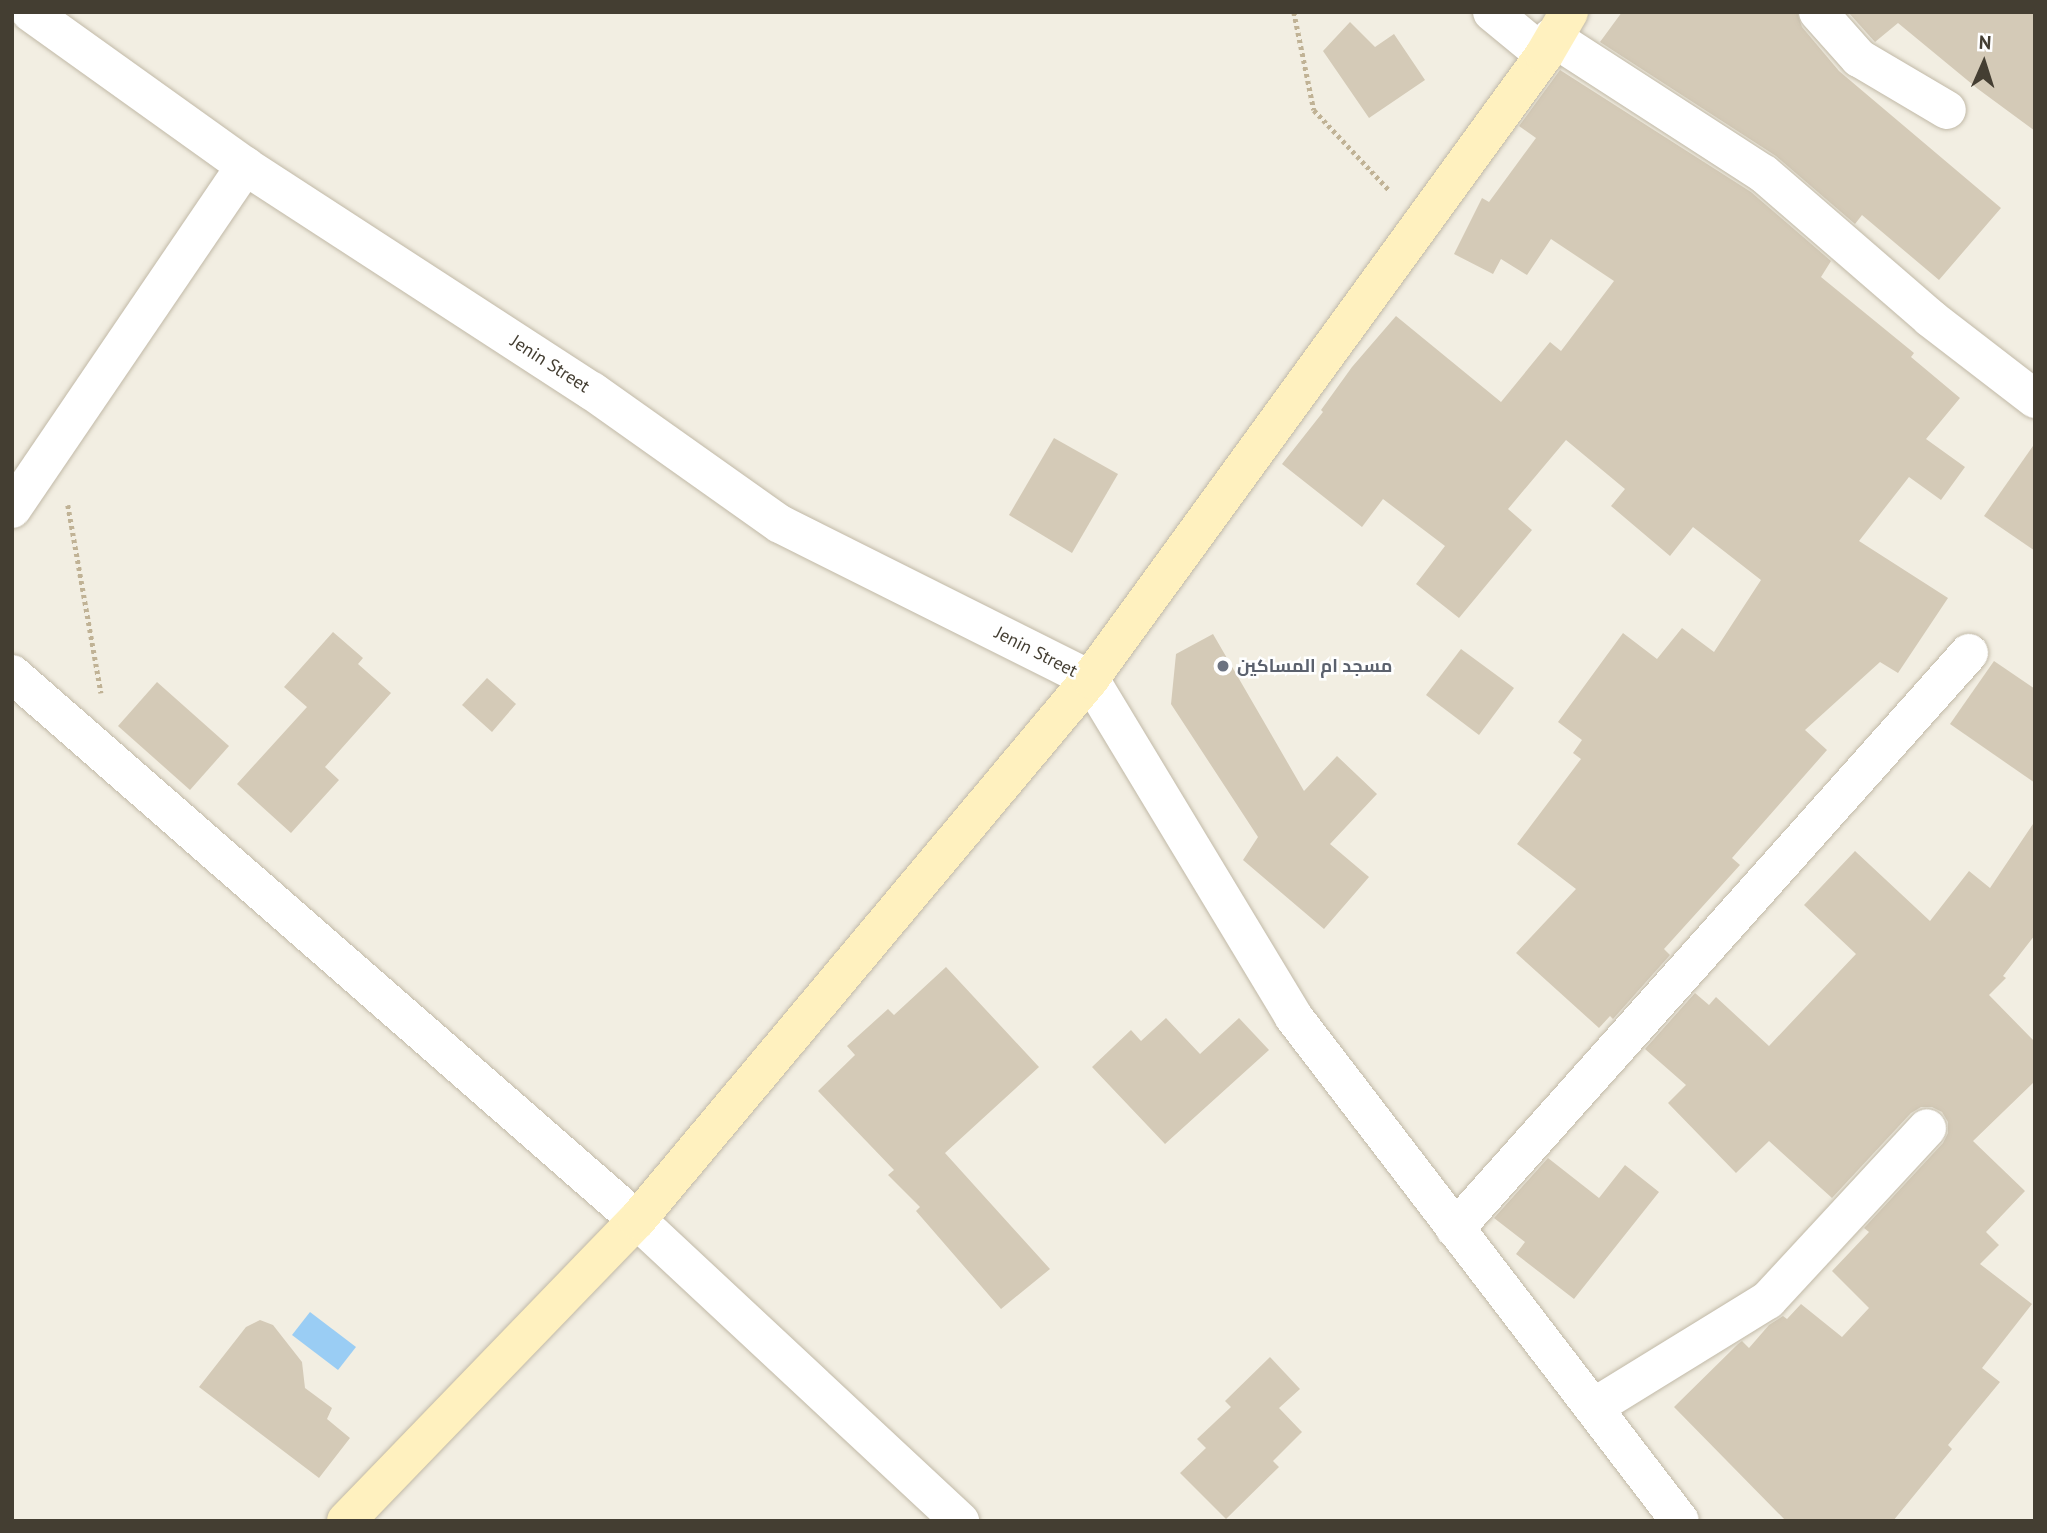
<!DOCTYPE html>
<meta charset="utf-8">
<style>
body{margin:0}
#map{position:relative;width:2047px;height:1533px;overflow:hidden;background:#f2eee2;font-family:"PT Sans",Cairo,sans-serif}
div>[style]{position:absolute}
.water>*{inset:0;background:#9acdf4}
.building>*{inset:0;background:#d4cab7}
.path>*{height:4.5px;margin-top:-2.25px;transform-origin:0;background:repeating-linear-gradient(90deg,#c0b295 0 3.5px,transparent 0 7px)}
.roads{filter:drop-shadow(0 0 2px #c1b9a7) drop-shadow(0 0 2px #c1b9a7)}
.street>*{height:38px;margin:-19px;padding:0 19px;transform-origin:19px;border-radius:19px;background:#fff}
.secondary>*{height:38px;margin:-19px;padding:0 19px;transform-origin:19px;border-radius:19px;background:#fff1bf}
.dots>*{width:19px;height:19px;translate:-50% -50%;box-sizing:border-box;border:4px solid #fff;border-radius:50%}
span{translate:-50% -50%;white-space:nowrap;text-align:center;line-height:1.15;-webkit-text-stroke:5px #fff;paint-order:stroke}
.street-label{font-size:18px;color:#443e32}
.worship-label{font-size:18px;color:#5b616d;font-weight:700}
.left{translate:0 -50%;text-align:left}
.frame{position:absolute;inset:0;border:14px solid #443e32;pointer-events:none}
.north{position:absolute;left:1949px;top:28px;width:70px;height:70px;-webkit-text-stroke:5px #fff;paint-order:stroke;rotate:3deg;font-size:19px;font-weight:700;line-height:28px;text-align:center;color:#443e32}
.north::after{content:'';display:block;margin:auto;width:24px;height:32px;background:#443e32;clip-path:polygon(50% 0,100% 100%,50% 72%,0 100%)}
</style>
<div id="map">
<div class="water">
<i style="clip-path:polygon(310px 1312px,356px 1347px,338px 1370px,292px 1335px)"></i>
</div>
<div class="building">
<i style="clip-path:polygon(1622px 12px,1797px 12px,1802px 27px,1839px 71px,2001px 208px,1939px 280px,1862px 215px,1855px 224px,1776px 156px,1600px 42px)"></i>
<i style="clip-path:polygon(1848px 12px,2035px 12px,2035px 131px,1978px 89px,1898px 23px,1875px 42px)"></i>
<i style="clip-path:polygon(1350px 22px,1375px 47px,1394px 34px,1425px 80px,1369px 118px,1323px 51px)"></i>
<i style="clip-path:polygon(1560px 70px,1751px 192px,1831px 261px,1821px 277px,1914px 353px,1911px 357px,1960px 398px,1926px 439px,1965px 467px,1941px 500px,1909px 477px,1859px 541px,1948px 598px,1898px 673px,1880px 662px,1805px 730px,1827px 750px,1732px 858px,1740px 865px,1664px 949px,1670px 955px,1613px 1019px,1610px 1016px,1599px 1028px,1516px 953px,1576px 889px,1517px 844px,1581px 759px,1573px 753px,1582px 740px,1558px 722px,1623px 633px,1657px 659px,1682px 628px,1714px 652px,1761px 580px,1693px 527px,1670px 556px,1611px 506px,1625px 489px,1566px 440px,1508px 509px,1532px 530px,1459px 618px,1416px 584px,1445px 546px,1383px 499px,1362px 527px,1282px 464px,1323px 412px,1321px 410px,1352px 367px,1396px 316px,1501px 402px,1550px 342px,1561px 351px,1614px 281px,1551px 239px,1527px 275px,1501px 259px,1493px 274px,1454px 254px,1482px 198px,1489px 202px,1536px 138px,1519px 126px)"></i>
<i style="clip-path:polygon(1054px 438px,1118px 474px,1072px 553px,1009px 515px)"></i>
<i style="clip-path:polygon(2035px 443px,2035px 551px,1984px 516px)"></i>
<i style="clip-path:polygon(333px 632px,363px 658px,358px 664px,391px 693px,325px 767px,339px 780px,291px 833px,237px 784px,307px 707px,284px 687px)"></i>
<i style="clip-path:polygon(1213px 634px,1304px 791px,1337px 756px,1377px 794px,1330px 844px,1369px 877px,1324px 929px,1243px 860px,1258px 837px,1171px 704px,1176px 654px)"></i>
<i style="clip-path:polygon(1461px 649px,1514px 688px,1479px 735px,1426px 695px)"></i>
<i style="clip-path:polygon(1994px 661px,2035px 689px,2035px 783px,1950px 724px)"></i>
<i style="clip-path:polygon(487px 678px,516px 704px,492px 732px,462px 705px)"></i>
<i style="clip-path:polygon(157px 682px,229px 746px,190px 790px,118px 726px)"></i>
<i style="clip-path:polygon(2035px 821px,2035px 935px,2003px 976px,2006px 978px,1989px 995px,2035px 1042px,2035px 1081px,1973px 1141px,2025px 1191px,1986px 1232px,1999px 1245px,1980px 1264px,2032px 1304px,1982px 1368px,2000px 1382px,1948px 1445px,1952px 1449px,1893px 1521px,1786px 1521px,1674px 1407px,1738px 1344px,1742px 1341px,1749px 1348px,1769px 1325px,1783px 1316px,1787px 1319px,1801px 1304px,1842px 1337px,1869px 1308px,1832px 1271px,1869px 1232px,1864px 1228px,1943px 1143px,1948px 1133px,1948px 1122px,1942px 1112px,1932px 1107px,1921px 1107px,1911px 1113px,1832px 1198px,1769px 1141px,1736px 1173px,1668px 1103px,1686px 1085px,1645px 1049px,1695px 993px,1709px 1005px,1716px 997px,1769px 1046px,1856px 954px,1804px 905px,1855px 851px,1930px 921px,1969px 871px,1990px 888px)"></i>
<i style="clip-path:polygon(946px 967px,1039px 1067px,945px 1153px,1050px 1269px,1001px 1309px,916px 1211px,920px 1207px,888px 1175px,894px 1170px,818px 1091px,855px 1055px,847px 1046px,888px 1009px,894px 1015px)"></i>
<i style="clip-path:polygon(1166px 1018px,1200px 1054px,1239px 1018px,1269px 1050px,1165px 1144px,1092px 1067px,1131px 1030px,1141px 1041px)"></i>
<i style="clip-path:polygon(1548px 1158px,1599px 1198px,1625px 1165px,1659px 1192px,1574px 1299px,1516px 1254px,1525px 1242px,1494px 1218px)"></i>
<i style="clip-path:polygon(260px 1320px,273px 1325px,302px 1362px,305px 1388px,332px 1408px,327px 1419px,350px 1438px,319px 1478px,199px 1387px,246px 1327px)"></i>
<i style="clip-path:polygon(1270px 1357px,1300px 1389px,1279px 1408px,1302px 1432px,1273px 1461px,1279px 1467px,1226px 1519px,1180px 1473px,1206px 1448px,1197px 1439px,1231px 1407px,1225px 1401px)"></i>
</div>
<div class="path">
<i style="left:1294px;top:12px;width:100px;rotate:78.5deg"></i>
<i style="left:1314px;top:110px;width:111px;rotate:46.8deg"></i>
<i style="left:68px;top:505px;width:191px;rotate:80deg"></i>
</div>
<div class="roads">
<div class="street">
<i style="left:30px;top:12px;width:264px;rotate:35.6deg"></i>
<i style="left:245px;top:166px;width:414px;rotate:33deg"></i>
<i style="left:592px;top:391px;width:230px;rotate:35.3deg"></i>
<i style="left:780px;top:524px;width:347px;rotate:26.6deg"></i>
<i style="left:1090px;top:679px;width:393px;rotate:58.9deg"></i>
<i style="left:1293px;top:1016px;width:636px;rotate:52.54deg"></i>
<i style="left:1492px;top:12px;width:67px;rotate:39.6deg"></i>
<i style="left:1818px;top:12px;width:62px;rotate:48.3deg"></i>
<i style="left:1859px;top:58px;width:102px;rotate:30.6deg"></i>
<i style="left:1552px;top:37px;width:252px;rotate:32.9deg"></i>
<i style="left:1764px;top:174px;width:220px;rotate:40.9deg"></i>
<i style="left:1930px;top:318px;width:133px;rotate:37.6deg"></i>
<i style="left:12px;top:509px;width:415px;rotate:-55.8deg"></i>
<i style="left:12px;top:674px;width:830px;rotate:41.14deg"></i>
<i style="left:637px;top:1220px;width:442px;rotate:43deg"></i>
<i style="left:1455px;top:1229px;width:772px;rotate:-48.26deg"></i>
<i style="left:1594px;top:1407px;width:204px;rotate:-31.6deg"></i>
<i style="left:1768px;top:1300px;width:234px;rotate:-47.2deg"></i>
</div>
<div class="secondary">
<i style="left:346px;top:1521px;width:419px;rotate:-46deg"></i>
<i style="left:637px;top:1220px;width:706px;rotate:-50.06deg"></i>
<i style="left:1090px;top:679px;width:772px;rotate:-53.96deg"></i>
<i style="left:1544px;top:55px;width:50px;rotate:-59.8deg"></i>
</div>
</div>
<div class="dots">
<i style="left:1223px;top:666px;background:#6b7280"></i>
</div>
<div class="street-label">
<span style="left:550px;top:364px;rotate:33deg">Jenin Street</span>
<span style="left:1036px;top:652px;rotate:27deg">Jenin Street</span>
</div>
<div class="worship-label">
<span class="left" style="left:1237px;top:666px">مسجد ام المساكين</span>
</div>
<div class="frame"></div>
<div class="north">N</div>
</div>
